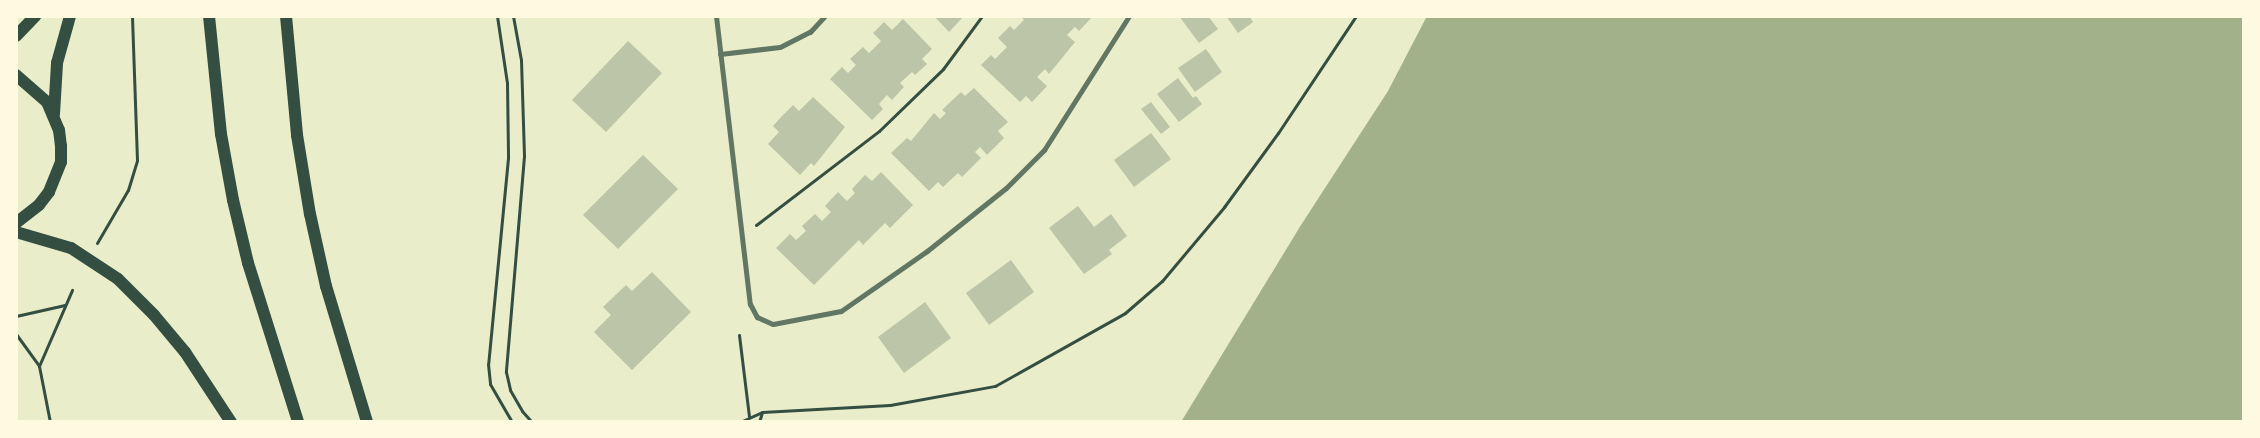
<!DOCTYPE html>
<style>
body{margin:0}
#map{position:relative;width:2260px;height:438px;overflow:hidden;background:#e9edc9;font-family:Jost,sans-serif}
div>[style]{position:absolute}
.water>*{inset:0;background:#a3b18a}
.building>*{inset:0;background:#bcc5a7}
.path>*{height:3px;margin:-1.5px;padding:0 1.5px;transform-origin:1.5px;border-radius:1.5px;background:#344e41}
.minor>*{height:5px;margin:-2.5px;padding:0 2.5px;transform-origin:2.5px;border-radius:2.5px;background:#617663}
.primary>*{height:12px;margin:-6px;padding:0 6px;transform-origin:6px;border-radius:6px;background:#344e41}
span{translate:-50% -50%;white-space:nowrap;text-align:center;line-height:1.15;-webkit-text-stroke:5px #fefae0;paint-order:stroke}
.frame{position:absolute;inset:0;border:18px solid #fefae0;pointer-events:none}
</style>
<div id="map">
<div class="water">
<i style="clip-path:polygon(1427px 16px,2244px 16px,2244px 422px,1181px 422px,1301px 225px,1388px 91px)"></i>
</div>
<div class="building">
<i style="clip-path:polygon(934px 16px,964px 16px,949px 32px)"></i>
<i style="clip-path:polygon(1020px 16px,1093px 16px,1079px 31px,1075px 27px,1067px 35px,1075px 42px,1049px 74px,1045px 69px,1037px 77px,1047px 86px,1032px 102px,1026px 96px,1020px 102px,981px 65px,991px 55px,995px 59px,1007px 47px,998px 38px,1010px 26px,1014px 30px,1024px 20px)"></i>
<i style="clip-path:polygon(1179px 16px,1208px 16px,1218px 29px,1199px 43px)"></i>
<i style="clip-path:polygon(1226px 16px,1249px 16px,1253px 22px,1238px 33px)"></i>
<i style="clip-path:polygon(903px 19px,932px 49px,922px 59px,927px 64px,915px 75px,912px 72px,900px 83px,904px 87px,892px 100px,887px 95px,879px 104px,883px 109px,872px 120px,830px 79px,842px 67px,848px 73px,856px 65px,850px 59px,863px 47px,869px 53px,881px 41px,873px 33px,884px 22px,892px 30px)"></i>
<i style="clip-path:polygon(628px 41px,662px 73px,606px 132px,572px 100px)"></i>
<i style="clip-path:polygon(1206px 49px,1222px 72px,1195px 92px,1178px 68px)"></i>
<i style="clip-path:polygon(1178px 78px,1193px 98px,1196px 96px,1202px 104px,1179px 122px,1157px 94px)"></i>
<i style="clip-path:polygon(974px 88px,1008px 122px,998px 131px,1004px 138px,987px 155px,980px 147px,975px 152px,981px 158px,962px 177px,958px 173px,943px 187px,938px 182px,929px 191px,891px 153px,907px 138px,911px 141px,934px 113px,940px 119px,946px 113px,942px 110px,961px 92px,965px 96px)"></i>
<i style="clip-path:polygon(813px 97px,845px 127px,814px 166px,811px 163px,800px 175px,768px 144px,779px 132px,773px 126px,783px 115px,793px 105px,799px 111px)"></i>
<i style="clip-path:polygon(1151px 102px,1170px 127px,1161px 134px,1141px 109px)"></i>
<i style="clip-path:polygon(1151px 133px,1171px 159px,1134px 187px,1114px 160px)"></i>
<i style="clip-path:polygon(643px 155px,678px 189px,618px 249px,583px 215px)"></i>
<i style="clip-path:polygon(881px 172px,913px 205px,890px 228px,885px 223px,863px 245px,859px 240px,814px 285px,776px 248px,790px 234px,796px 240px,806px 231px,802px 226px,815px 214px,822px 221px,831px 212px,825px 206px,838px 192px,847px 201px,855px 193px,852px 189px,865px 175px,872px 181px)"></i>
<i style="clip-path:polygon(1078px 206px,1094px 227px,1111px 214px,1127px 236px,1109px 250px,1112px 254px,1084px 274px,1049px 228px)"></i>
<i style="clip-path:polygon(1011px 260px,1034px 292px,989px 325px,966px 293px)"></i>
<i style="clip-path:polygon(652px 272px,691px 312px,632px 370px,594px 332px,611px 315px,603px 307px,626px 285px,632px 291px)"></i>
<i style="clip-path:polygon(925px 302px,951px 338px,904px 373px,878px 337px)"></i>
</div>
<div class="path">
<i style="left:497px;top:16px;width:68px;rotate:81.5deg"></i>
<i style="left:507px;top:83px;width:75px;rotate:89.2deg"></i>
<i style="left:508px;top:158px;width:207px;rotate:95.5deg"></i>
<i style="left:488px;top:364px;width:20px;rotate:84deg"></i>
<i style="left:490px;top:384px;width:44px;rotate:59.9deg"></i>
<i style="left:513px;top:16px;width:45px;rotate:79.7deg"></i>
<i style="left:521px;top:60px;width:96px;rotate:88.2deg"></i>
<i style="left:524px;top:156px;width:217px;rotate:94.8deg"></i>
<i style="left:506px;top:372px;width:18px;rotate:77deg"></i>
<i style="left:510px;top:390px;width:24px;rotate:60deg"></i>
<i style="left:522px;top:411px;width:15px;rotate:48deg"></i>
<i style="left:756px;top:225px;width:155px;rotate:-37.4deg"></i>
<i style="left:879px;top:131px;width:89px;rotate:-44.1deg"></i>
<i style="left:943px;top:69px;width:66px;rotate:-53.7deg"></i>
<i style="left:97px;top:243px;width:61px;rotate:-59.7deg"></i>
<i style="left:128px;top:190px;width:31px;rotate:-73deg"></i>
<i style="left:137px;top:160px;width:144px;rotate:-92deg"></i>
<i style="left:16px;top:316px;width:50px;rotate:-12.7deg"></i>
<i style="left:16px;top:334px;width:39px;rotate:54deg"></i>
<i style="left:39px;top:366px;width:57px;rotate:78.9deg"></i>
<i style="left:739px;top:335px;width:82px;rotate:83deg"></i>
<i style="left:39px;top:366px;width:83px;rotate:-66.5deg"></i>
<i style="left:740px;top:422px;width:24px;rotate:-24deg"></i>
<i style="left:762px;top:412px;width:128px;rotate:-3.1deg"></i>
<i style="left:890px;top:405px;width:107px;rotate:-10.3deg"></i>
<i style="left:995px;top:386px;width:149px;rotate:-29.3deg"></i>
<i style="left:1125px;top:313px;width:49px;rotate:-40.9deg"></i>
<i style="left:1162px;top:281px;width:97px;rotate:-50deg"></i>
<i style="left:1224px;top:207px;width:92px;rotate:-53.9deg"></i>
<i style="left:1278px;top:133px;width:141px;rotate:-56.3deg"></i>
<i style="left:759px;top:422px;width:10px;rotate:-73deg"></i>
</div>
<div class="minor">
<i style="left:716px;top:16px;width:290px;rotate:83.3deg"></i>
<i style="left:750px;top:304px;width:15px;rotate:62deg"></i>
<i style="left:757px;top:317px;width:17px;rotate:24deg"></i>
<i style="left:773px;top:324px;width:69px;rotate:-10.8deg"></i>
<i style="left:841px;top:311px;width:105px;rotate:-34.9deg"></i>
<i style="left:927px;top:251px;width:101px;rotate:-38.6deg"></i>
<i style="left:1006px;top:188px;width:54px;rotate:-45deg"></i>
<i style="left:1044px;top:150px;width:159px;rotate:-57.6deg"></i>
<i style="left:720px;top:54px;width:60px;rotate:-6.7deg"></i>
<i style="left:780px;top:47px;width:34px;rotate:-27deg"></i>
<i style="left:810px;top:32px;width:22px;rotate:-47deg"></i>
</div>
<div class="primary">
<i style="left:209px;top:16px;width:119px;rotate:84.2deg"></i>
<i style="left:221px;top:134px;width:67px;rotate:79.7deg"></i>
<i style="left:233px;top:200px;width:65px;rotate:76.6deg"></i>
<i style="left:248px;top:263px;width:167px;rotate:72.5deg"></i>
<i style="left:286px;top:16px;width:120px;rotate:84.7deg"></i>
<i style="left:297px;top:135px;width:80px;rotate:80.7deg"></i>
<i style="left:310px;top:214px;width:74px;rotate:77.5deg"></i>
<i style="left:326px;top:286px;width:142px;rotate:73.2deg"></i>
<i style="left:16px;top:36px;width:28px;rotate:-46deg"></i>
<i style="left:16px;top:75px;width:41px;rotate:41.1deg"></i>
<i style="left:47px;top:102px;width:30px;rotate:67deg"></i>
<i style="left:59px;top:130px;width:16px;rotate:83deg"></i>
<i style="left:61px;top:146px;width:16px;rotate:90deg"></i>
<i style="left:61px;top:162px;width:32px;rotate:112deg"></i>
<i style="left:49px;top:192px;width:16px;rotate:128deg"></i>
<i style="left:39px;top:205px;width:29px;rotate:142deg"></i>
<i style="left:54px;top:114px;width:51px;rotate:-86.6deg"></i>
<i style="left:57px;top:63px;width:49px;rotate:-74.5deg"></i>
<i style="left:16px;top:232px;width:57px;rotate:16.2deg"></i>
<i style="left:71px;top:248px;width:56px;rotate:33.4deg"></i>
<i style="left:118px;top:279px;width:51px;rotate:45deg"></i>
<i style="left:154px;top:315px;width:48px;rotate:50deg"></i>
<i style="left:185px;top:352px;width:84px;rotate:56.7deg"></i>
</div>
<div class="frame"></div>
</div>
